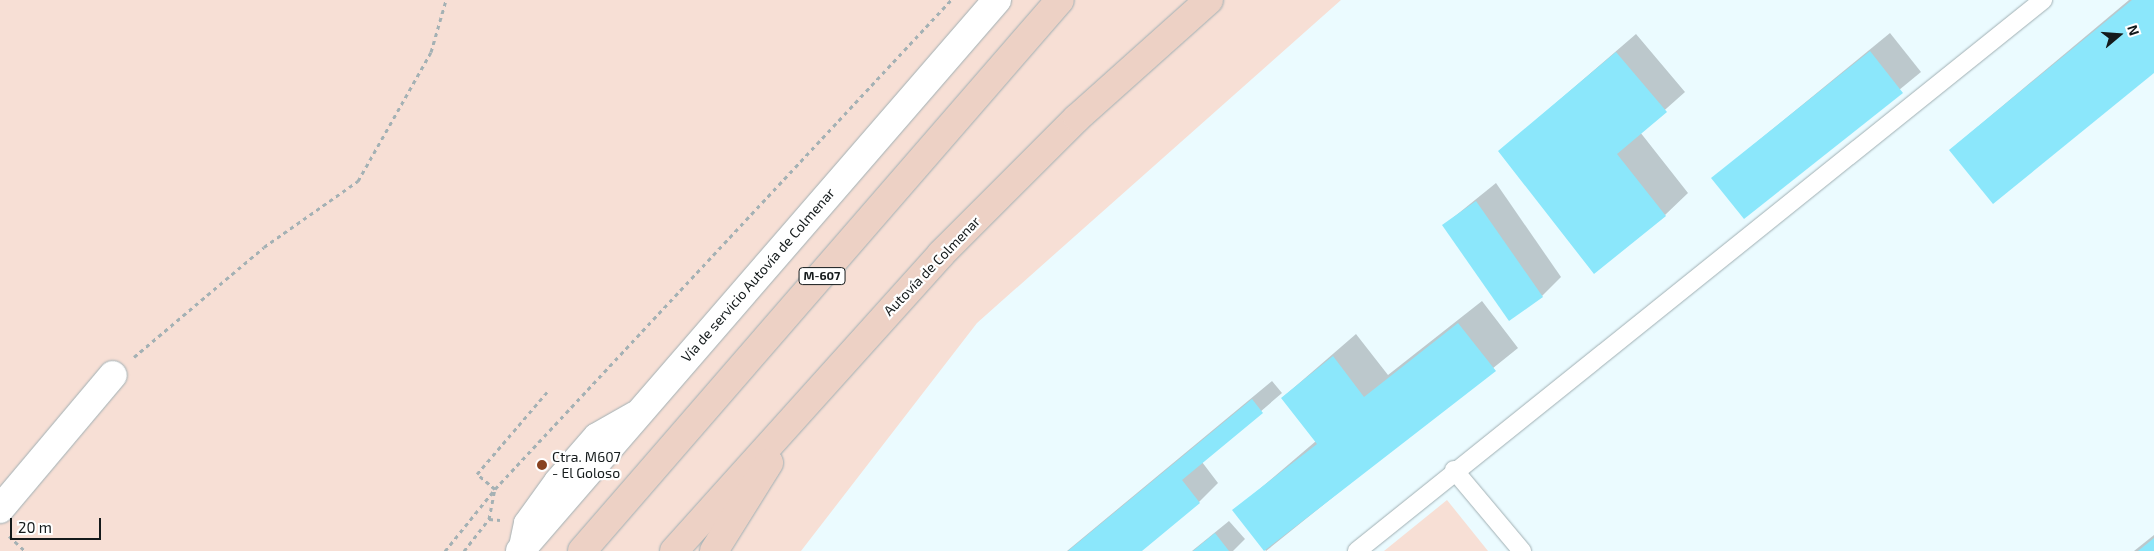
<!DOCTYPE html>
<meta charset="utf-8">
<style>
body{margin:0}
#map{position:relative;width:2154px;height:551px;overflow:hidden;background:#ebfbff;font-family:"Exo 2",sans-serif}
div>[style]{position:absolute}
.green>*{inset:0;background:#f7dfd5}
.shadow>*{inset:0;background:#0003}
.building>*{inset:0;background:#8be7fb}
.path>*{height:3px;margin-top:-1.5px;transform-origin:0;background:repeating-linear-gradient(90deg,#a4b1b4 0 4px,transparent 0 8px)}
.roads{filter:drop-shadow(0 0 1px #a0afb3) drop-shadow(0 0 1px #a0afb3)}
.lane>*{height:18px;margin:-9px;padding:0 9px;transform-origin:9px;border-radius:9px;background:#fff}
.street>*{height:28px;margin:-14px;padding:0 14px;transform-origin:14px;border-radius:14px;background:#fff}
.highway>*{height:28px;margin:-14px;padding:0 14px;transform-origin:14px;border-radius:14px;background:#edd1c5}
.dots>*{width:14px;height:14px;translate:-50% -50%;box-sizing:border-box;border:2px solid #fff;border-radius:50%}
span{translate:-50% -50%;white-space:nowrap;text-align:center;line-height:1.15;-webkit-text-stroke:4.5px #fff;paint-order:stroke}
.shield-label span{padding:1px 4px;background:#fff;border:1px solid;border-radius:4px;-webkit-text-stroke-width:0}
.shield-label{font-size:12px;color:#141a1b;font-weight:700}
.street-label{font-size:14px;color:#141a1b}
.poi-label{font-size:14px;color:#141a1b}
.left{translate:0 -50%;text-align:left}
.north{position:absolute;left:2094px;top:10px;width:50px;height:50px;-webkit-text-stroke:4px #fff;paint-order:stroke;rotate:72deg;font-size:14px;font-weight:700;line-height:20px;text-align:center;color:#141a1b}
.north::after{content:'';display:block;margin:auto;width:18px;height:22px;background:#141a1b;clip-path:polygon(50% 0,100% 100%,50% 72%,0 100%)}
.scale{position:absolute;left:10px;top:518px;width:91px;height:22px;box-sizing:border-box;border:2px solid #141a1b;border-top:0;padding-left:6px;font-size:15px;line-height:18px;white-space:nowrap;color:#141a1b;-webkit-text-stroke:4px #fff;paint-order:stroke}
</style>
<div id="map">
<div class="green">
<i style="clip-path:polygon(0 0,1341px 0,977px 323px,801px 551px,0 551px)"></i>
<i style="clip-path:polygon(1447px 500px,1488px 551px,1384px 551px)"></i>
</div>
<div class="shadow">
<i style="clip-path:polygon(2129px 0,2154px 0,2154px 71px,1950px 150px)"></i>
<i style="clip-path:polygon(1890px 33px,1921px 72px,1744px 217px,1713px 178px)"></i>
<i style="clip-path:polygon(1636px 34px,1685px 92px,1640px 132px,1688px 193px,1665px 215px,1499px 152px)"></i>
<i style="clip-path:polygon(1496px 183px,1561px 277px,1542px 296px,1444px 225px)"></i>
<i style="clip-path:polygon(1482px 301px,1518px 348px,1266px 551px,1234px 511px,1316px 441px,1282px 398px,1356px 334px,1388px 375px)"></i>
<i style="clip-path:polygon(1272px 381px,1282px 393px,1202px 462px,1218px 483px,1199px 502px,1140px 551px,1067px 551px)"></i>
<i style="clip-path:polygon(1229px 521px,1245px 539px,1233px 551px,1192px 551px)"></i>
<i style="clip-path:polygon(2154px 535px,2154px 551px,2134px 551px)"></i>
</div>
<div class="building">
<i style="clip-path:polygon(2132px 0,2154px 0,2154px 73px,1993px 204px,1949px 150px)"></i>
<i style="clip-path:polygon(1870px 51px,1903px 93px,1744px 219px,1711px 178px)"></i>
<i style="clip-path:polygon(1616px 52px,1667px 112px,1617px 154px,1666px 216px,1594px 274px,1498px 151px)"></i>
<i style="clip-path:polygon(1476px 201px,1543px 297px,1509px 321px,1442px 225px)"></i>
<i style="clip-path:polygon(1458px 323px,1496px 371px,1264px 551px,1232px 510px,1317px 444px,1281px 398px,1333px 356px,1364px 397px)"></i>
<i style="clip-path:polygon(1252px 399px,1263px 413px,1182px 480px,1200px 503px,1142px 551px,1068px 551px)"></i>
<i style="clip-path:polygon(1215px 533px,1229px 551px,1193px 551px)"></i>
<i style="clip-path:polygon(2154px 538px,2154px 551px,2138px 551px)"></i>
</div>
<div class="path">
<i style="left:134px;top:357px;width:170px;rotate:-40.2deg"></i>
<i style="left:264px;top:247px;width:115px;rotate:-35.1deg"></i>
<i style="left:358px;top:181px;width:148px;rotate:-60.5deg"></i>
<i style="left:431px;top:52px;width:54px;rotate:-73.9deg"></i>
<i style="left:489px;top:519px;width:31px;rotate:-79deg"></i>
<i style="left:495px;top:489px;width:23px;rotate:-140deg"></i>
<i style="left:477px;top:474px;width:109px;rotate:-49.5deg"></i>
<i style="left:9px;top:536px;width:22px;rotate:43deg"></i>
<i style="left:445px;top:551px;width:80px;rotate:-51.1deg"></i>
<i style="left:495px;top:489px;width:669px;rotate:-47deg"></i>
<i style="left:464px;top:551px;width:41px;rotate:-52deg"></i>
<i style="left:489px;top:519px;width:11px;rotate:5deg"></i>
</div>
<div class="roads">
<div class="lane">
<i style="left:1454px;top:470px;width:106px;rotate:50deg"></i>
<i style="left:517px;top:551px;width:30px;rotate:-78deg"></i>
<i style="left:523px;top:522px;width:53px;rotate:-54.2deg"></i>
<i style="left:554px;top:479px;width:61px;rotate:-49deg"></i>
<i style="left:594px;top:433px;width:45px;rotate:-29.4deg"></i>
<i style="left:1357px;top:551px;width:880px;rotate:-38.77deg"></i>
</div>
<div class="street">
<i style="left:0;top:509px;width:175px;rotate:-49.9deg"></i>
<i style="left:520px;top:551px;width:729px;rotate:-49.12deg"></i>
</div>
<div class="highway">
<i style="left:582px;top:551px;width:729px;rotate:-49.06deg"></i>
<i style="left:674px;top:551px;width:399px;rotate:-48deg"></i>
<i style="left:941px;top:254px;width:192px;rotate:-45deg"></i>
<i style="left:1077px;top:118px;width:177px;rotate:-41.8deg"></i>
<i style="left:714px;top:551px;width:104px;rotate:-58deg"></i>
</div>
</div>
<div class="dots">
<i style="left:542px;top:465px;background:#88411f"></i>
</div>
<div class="shield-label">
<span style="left:822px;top:276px">M-607</span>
</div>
<div class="street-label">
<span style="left:932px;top:266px;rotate:-46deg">Autovía de Colmenar</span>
<span style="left:758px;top:275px;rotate:-49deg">Vía de servicio Autovía de Colmenar</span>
</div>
<div class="poi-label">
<span class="left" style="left:552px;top:465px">Ctra. M607<br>- El Goloso</span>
</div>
<div class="north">N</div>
<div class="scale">20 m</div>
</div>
